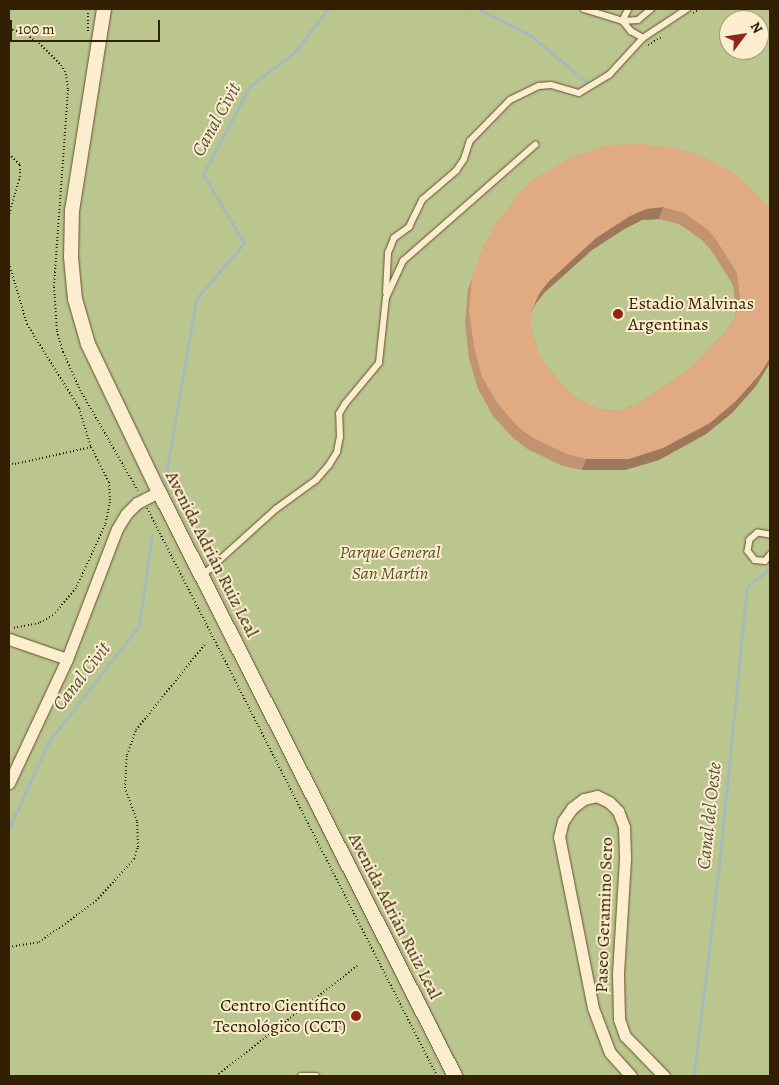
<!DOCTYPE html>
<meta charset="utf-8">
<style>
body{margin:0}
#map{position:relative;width:779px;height:1085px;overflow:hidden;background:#f9e4b2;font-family:Alegreya,serif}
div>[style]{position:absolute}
.green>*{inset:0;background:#bbc58e}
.stream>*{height:3px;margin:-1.5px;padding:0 1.5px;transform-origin:1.5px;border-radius:1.5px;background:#a5bbb9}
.path>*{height:2px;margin-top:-1px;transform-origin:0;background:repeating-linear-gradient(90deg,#332004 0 1px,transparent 0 3.5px)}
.roads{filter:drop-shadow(0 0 1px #645130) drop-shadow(0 0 1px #645130)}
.service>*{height:5.5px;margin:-2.75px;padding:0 2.75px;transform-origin:2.75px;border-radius:2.75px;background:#fbedcd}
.minor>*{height:11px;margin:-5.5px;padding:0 5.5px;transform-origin:5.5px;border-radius:5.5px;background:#fbedcd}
.tertiary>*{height:14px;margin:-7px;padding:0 7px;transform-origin:7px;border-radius:7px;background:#fbedcd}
.wall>*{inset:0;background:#c19370}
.shaded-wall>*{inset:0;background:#9d785b}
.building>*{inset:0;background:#e0ab82}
.dots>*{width:14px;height:14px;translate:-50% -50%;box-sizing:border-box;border:2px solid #fbedcd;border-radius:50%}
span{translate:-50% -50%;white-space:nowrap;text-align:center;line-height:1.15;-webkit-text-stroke:4px #fbedcd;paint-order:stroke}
.poi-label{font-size:18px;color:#332004}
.left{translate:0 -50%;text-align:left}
.right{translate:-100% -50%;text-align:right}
.park-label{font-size:18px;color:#5c522d;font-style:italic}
.street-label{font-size:18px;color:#332004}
.water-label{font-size:19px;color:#554e3a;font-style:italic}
.frame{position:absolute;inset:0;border:10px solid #332004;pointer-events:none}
.north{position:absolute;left:719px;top:10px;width:50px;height:50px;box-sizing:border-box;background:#fbedcd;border:1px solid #ab9b7d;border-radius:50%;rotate:59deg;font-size:14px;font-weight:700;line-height:20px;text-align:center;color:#332004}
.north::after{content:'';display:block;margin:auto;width:18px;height:22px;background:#8f2418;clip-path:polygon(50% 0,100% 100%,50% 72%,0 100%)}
.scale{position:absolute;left:10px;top:20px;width:150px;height:22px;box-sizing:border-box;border:2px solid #332004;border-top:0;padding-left:6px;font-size:15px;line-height:18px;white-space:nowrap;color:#332004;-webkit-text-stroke:4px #fbedcd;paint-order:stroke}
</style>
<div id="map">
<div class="green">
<i style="clip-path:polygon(evenodd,9px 9px,770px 9px,770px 1076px,9px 1076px,9px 9px,729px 20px,759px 20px,759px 50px,729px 50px,729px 20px)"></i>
</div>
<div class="stream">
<i style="left:478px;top:9px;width:58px;rotate:26.6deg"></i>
<i style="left:530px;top:35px;width:72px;rotate:39.9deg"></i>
<i style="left:164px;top:485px;width:189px;rotate:-80.2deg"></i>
<i style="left:196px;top:299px;width:74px;rotate:-49.4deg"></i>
<i style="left:244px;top:243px;width:80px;rotate:-120.7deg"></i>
<i style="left:203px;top:174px;width:100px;rotate:-61.9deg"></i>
<i style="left:250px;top:86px;width:58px;rotate:-37.3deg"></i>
<i style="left:296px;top:51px;width:52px;rotate:-53.6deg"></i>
<i style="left:9px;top:828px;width:96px;rotate:-65.3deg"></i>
<i style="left:49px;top:741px;width:146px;rotate:-52deg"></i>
<i style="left:139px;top:626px;width:92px;rotate:-81.9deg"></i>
<i style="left:692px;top:1076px;width:4px;rotate:-56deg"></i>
<i style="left:694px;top:1073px;width:199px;rotate:-83.1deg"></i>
<i style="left:718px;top:875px;width:289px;rotate:-84.3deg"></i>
<i style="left:747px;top:587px;width:30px;rotate:-40deg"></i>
</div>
<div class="path">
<i style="left:693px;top:13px;width:7px;rotate:-34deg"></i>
<i style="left:9px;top:29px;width:16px;rotate:15deg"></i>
<i style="left:24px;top:33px;width:18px;rotate:34deg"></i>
<i style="left:39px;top:43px;width:31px;rotate:45deg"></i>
<i style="left:61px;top:65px;width:10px;rotate:61deg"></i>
<i style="left:66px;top:74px;width:16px;rotate:83deg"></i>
<i style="left:68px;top:90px;width:197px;rotate:94.1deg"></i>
<i style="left:54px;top:287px;width:44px;rotate:86.1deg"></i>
<i style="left:57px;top:331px;width:22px;rotate:74deg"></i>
<i style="left:63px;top:352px;width:42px;rotate:65.9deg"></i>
<i style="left:80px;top:390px;width:116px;rotate:60.1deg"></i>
<i style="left:88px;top:31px;width:22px;rotate:-90deg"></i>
<i style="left:648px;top:45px;width:15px;rotate:-32deg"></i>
<i style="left:9px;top:154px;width:16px;rotate:45deg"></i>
<i style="left:20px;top:165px;width:11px;rotate:90deg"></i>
<i style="left:20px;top:176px;width:41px;rotate:105.8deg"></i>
<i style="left:9px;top:263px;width:64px;rotate:73.6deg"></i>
<i style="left:27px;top:324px;width:99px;rotate:58.2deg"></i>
<i style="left:79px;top:408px;width:41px;rotate:72.9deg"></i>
<i style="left:91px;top:447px;width:39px;rotate:63deg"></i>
<i style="left:109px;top:482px;width:20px;rotate:87deg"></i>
<i style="left:110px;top:502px;width:24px;rotate:102deg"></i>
<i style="left:105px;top:525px;width:69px;rotate:114.7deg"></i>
<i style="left:76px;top:588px;width:35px;rotate:130deg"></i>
<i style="left:53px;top:615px;width:16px;rotate:150deg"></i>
<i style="left:39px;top:623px;width:26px;rotate:169deg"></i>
<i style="left:9px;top:463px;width:6px;rotate:9deg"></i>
<i style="left:15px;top:464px;width:78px;rotate:-12.6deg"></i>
<i style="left:147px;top:508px;width:638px;rotate:62.95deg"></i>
<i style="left:9px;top:947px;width:30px;rotate:-9deg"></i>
<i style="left:39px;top:942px;width:32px;rotate:-35deg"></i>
<i style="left:65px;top:924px;width:39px;rotate:-37deg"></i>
<i style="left:96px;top:901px;width:57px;rotate:-47.9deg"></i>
<i style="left:134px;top:859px;width:13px;rotate:-72deg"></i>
<i style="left:138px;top:847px;width:26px;rotate:-92deg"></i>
<i style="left:137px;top:821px;width:35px;rotate:-110deg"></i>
<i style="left:125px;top:788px;width:33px;rotate:-87deg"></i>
<i style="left:127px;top:755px;width:27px;rotate:-70deg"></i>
<i style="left:136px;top:730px;width:112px;rotate:-51.2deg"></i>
<i style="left:216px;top:1076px;width:180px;rotate:-38deg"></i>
</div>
<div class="roads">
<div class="service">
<i style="left:584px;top:9px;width:41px;rotate:17.1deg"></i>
<i style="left:623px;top:21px;width:15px;rotate:-4deg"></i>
<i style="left:638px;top:20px;width:17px;rotate:-40deg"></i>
<i style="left:629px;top:9px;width:13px;rotate:117deg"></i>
<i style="left:623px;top:21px;width:13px;rotate:51deg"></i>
<i style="left:631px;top:31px;width:14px;rotate:30deg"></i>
<i style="left:643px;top:38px;width:53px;rotate:-33.4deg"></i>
<i style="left:386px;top:293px;width:40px;rotate:-87.1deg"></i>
<i style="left:388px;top:253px;width:16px;rotate:-68deg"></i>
<i style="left:394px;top:238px;width:19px;rotate:-36deg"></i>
<i style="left:409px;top:227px;width:30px;rotate:-64deg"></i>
<i style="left:422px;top:200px;width:45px;rotate:-40.5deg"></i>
<i style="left:456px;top:171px;width:14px;rotate:-56deg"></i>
<i style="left:464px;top:159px;width:19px;rotate:-72deg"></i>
<i style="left:470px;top:141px;width:57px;rotate:-45.7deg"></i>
<i style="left:510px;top:100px;width:32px;rotate:-26deg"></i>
<i style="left:539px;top:86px;width:12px;rotate:-5deg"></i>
<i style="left:551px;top:85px;width:29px;rotate:16deg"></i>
<i style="left:579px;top:93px;width:35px;rotate:-31deg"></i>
<i style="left:609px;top:75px;width:50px;rotate:-47.4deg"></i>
<i style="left:770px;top:535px;width:12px;rotate:-171deg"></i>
<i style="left:758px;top:533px;width:11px;rotate:139deg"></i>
<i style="left:750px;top:540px;width:11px;rotate:100deg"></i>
<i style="left:748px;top:551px;width:11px;rotate:52deg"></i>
<i style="left:755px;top:560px;width:10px;rotate:6deg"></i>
<i style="left:765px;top:561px;width:8px;rotate:-50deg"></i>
<i style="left:203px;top:575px;width:98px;rotate:-42.1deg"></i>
<i style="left:276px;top:509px;width:49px;rotate:-35.9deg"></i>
<i style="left:316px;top:480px;width:20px;rotate:-49deg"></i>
<i style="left:329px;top:465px;width:15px;rotate:-58deg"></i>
<i style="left:337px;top:452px;width:15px;rotate:-79deg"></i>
<i style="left:340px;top:437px;width:23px;rotate:-92deg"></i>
<i style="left:339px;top:414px;width:12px;rotate:-59deg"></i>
<i style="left:345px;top:404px;width:53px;rotate:-50.3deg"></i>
<i style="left:379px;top:363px;width:65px;rotate:-83.9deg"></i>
<i style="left:386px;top:298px;width:41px;rotate:-65.3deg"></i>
<i style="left:403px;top:261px;width:176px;rotate:-41.3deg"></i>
<i style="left:301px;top:1076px;width:15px"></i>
</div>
<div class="minor">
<i style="left:9px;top:639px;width:61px;rotate:19deg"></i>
<i style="left:9px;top:783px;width:137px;rotate:-64.9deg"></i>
<i style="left:67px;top:659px;width:139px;rotate:-69deg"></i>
<i style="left:117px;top:529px;width:17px;rotate:-59deg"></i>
<i style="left:126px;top:514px;width:16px;rotate:-45deg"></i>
<i style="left:137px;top:503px;width:25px;rotate:-27deg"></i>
<i style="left:631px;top:1076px;width:31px;rotate:-132deg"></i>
<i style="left:610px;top:1053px;width:48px;rotate:-110.7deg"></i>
<i style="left:593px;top:1008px;width:174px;rotate:-101.2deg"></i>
<i style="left:559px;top:837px;width:16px;rotate:-76deg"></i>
<i style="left:563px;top:821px;width:16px;rotate:-55deg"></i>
<i style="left:572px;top:808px;width:15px;rotate:-37deg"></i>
<i style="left:584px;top:799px;width:13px;rotate:-13deg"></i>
<i style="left:597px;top:796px;width:13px;rotate:27deg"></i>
<i style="left:609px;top:802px;width:13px;rotate:45deg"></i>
<i style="left:618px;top:811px;width:17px;rotate:69deg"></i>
<i style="left:624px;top:827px;width:32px;rotate:88deg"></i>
<i style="left:625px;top:859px;width:115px;rotate:93.5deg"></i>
<i style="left:618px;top:974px;width:45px;rotate:88.7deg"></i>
<i style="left:619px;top:1019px;width:18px;rotate:71deg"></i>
<i style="left:625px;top:1036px;width:56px;rotate:45.7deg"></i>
</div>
<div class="tertiary">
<i style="left:104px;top:9px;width:204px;rotate:99deg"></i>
<i style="left:72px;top:210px;width:47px;rotate:91.2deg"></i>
<i style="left:71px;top:257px;width:42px;rotate:84.6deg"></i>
<i style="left:75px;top:299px;width:47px;rotate:73.9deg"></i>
<i style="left:88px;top:344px;width:164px;rotate:64.4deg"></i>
<i style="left:159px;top:492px;width:655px;rotate:63.12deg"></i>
</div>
</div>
<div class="wall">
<i style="clip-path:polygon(evenodd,736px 175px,756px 386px,732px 413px,706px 434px,659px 460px,625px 470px,582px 470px,563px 466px,529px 450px,514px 439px,493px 416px,478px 389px,469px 359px,465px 322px,468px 289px,484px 246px,736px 175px,659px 219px,679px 224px,702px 240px,711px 250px,733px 285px,736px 310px,735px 316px,729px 328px,690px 369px,636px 405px,617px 411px,598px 409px,577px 399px,566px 389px,546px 366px,539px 354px,531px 328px,531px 313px,534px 306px,544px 293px,592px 250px,626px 228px,642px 220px,659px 219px)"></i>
</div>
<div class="shaded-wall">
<i style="clip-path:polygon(663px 207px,659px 219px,642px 220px,626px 228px,592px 250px,544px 293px,534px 306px,527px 322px,539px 294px,548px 282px,596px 238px,630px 216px,646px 209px)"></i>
<i style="clip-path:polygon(770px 358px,770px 363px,756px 386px,732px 413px,706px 434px,659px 460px,625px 470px,582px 470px,586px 459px)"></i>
</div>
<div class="building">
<i style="clip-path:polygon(evenodd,643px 144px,681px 149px,711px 160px,736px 175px,758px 195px,770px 210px,770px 358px,760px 374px,736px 401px,710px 423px,663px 448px,629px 459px,586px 459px,567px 454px,533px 438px,518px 427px,498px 404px,482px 377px,474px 347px,469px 310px,472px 277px,484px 246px,496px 223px,519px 193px,534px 179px,570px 158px,608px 145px,643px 144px,663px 207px,684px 213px,707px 229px,715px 238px,737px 273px,740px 298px,738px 310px,729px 328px,690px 369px,636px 405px,617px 411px,598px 409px,577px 399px,566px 389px,546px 366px,539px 354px,531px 328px,531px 311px,539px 294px,548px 282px,596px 238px,630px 216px,646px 209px,663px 207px)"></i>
</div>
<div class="dots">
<i style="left:618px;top:314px;background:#8f2418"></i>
<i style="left:356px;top:1016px;background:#8f2418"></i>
</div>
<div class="poi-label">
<span class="left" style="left:628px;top:314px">Estadio Malvinas<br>Argentinas</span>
<span class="right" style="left:346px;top:1016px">Centro Científico<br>Tecnológico (CCT)</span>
</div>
<div class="park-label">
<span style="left:390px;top:563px">Parque General<br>San Martín</span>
</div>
<div class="street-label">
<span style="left:212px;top:554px;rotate:63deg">Avenida Adrián Ruiz Leal</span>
<span style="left:604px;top:915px;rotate:-88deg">Paseo Geramino Sero</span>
<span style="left:395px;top:916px;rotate:63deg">Avenida Adrián Ruiz Leal</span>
</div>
<div class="water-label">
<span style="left:217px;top:120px;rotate:-61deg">Canal Civit</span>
<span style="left:82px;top:677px;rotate:-52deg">Canal Civit</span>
<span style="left:710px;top:816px;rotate:-84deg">Canal del Oeste</span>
</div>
<div class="frame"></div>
<div class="north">N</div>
<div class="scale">100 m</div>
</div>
